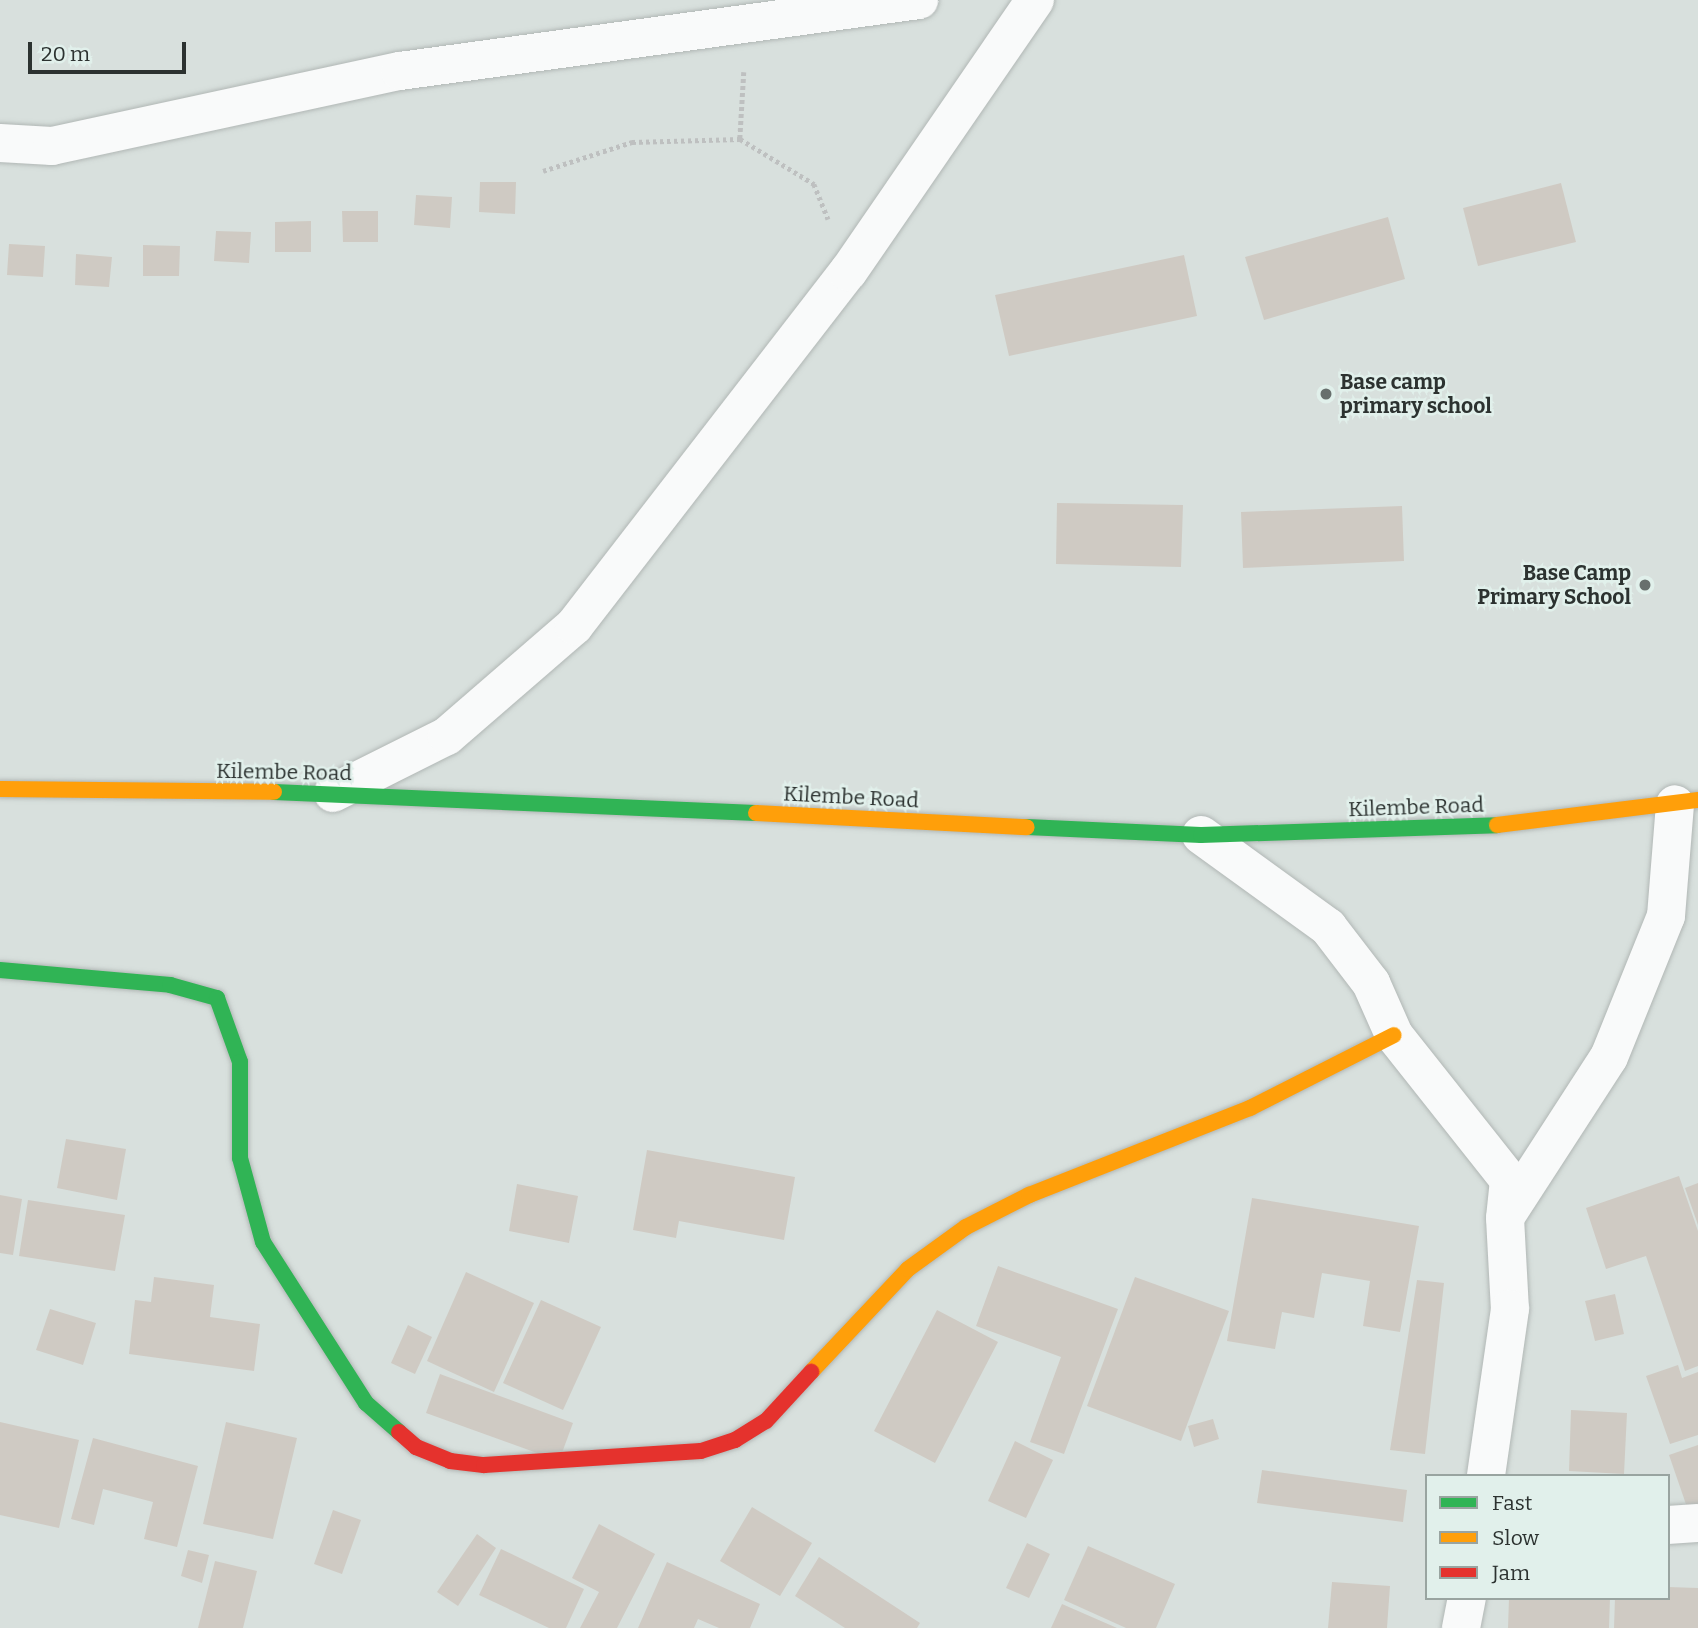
<!DOCTYPE html>
<style>
body{margin:0}
#map{position:relative;width:1698px;height:1628px;overflow:hidden;background:#d8e0dd;font-family:Bitter,serif}
div>[style]{position:absolute}
.building>*{inset:0;background:#cfcac3}
.path>*{height:4.5px;margin-top:-2.25px;transform-origin:0;background:repeating-linear-gradient(90deg,#bec0c0 0 3.5px,transparent 0 7px)}
.roads{filter:drop-shadow(0 0 2px #b1b7b5) drop-shadow(0 0 2px #b1b7b5)}
.street>*{height:38px;margin:-19px;padding:0 19px;transform-origin:19px;border-radius:19px;background:#f9fafa}
.fast>*{height:16px;margin:-8px;padding:0 8px;transform-origin:8px;border-radius:8px;background:#30b455}
.slow>*{height:16px;margin:-8px;padding:0 8px;transform-origin:8px;border-radius:8px;background:#ff9f0a}
.jam>*{height:16px;margin:-8px;padding:0 8px;transform-origin:8px;border-radius:8px;background:#e5322d}
.dots>*{width:19px;height:19px;translate:-50% -50%;box-sizing:border-box;border:4px solid #e1f0eb;border-radius:50%}
span{translate:-50% -50%;white-space:nowrap;text-align:center;line-height:1.15;-webkit-text-stroke:5px #e1f0eb;paint-order:stroke}
.poi-label{font-size:21px;color:#2c3230;font-weight:700}
.left{translate:0 -50%;text-align:left}
.right{translate:-100% -50%;text-align:right}
.street-label{font-size:21px;color:#2c3230}
.legend{position:absolute;left:1425px;top:1474px;width:245px;height:126px;box-sizing:border-box;background:#e1f0eb;border:2px solid #99a4a0;margin:0;padding:9px 12px;list-style:none;font-size:21px;color:#2c3230}
.legend li{display:flex;align-items:center;gap:14px;height:35px}
.legend b{width:35px;border:2px solid #99a4a0}
.scale{position:absolute;left:28px;top:42px;width:158px;height:32px;box-sizing:border-box;border:4px solid #2c3230;border-top:0;padding-left:9px;font-size:21px;line-height:24px;white-space:nowrap;color:#2c3230;-webkit-text-stroke:5px #e1f0eb;paint-order:stroke}
</style>
<div id="map">
<div class="building">
<i style="clip-path:polygon(480px 182px,516px 182px,515px 214px,479px 212px)"></i>
<i style="clip-path:polygon(1561px 183px,1576px 242px,1478px 266px,1463px 208px)"></i>
<i style="clip-path:polygon(416px 195px,452px 197px,450px 228px,414px 225px)"></i>
<i style="clip-path:polygon(342px 211px,378px 211px,378px 242px,343px 242px)"></i>
<i style="clip-path:polygon(1388px 217px,1405px 279px,1264px 320px,1245px 257px)"></i>
<i style="clip-path:polygon(311px 221px,311px 252px,275px 252px,275px 222px)"></i>
<i style="clip-path:polygon(216px 231px,251px 232px,249px 263px,214px 261px)"></i>
<i style="clip-path:polygon(9px 244px,45px 246px,43px 277px,7px 275px)"></i>
<i style="clip-path:polygon(143px 245px,180px 246px,179px 276px,143px 276px)"></i>
<i style="clip-path:polygon(76px 254px,112px 257px,109px 287px,75px 285px)"></i>
<i style="clip-path:polygon(1184px 255px,1197px 316px,1009px 356px,995px 295px)"></i>
<i style="clip-path:polygon(1057px 503px,1183px 505px,1181px 567px,1056px 564px)"></i>
<i style="clip-path:polygon(1402px 506px,1404px 561px,1243px 568px,1241px 512px)"></i>
<i style="clip-path:polygon(66px 1139px,126px 1149px,117px 1200px,57px 1188px)"></i>
<i style="clip-path:polygon(647px 1150px,795px 1177px,784px 1240px,679px 1221px,676px 1238px,633px 1230px)"></i>
<i style="clip-path:polygon(1679px 1176px,1698px 1231px,1698px 1366px,1685px 1371px,1646px 1256px,1606px 1269px,1586px 1208px)"></i>
<i style="clip-path:polygon(1698px 1183px,1698px 1225px,1685px 1188px)"></i>
<i style="clip-path:polygon(517px 1184px,578px 1196px,569px 1243px,509px 1231px)"></i>
<i style="clip-path:polygon(0 1195px,22px 1199px,13px 1255px,0 1253px)"></i>
<i style="clip-path:polygon(1252px 1198px,1419px 1226px,1400px 1332px,1363px 1326px,1370px 1281px,1322px 1273px,1314px 1318px,1282px 1312px,1275px 1349px,1227px 1341px)"></i>
<i style="clip-path:polygon(28px 1200px,125px 1215px,115px 1271px,19px 1256px)"></i>
<i style="clip-path:polygon(998px 1266px,1118px 1309px,1064px 1454px,1030px 1442px,1061px 1357px,976px 1326px)"></i>
<i style="clip-path:polygon(466px 1272px,534px 1303px,494px 1392px,427px 1361px)"></i>
<i style="clip-path:polygon(154px 1277px,214px 1285px,210px 1317px,260px 1324px,254px 1371px,129px 1354px,135px 1300px,151px 1302px)"></i>
<i style="clip-path:polygon(1135px 1277px,1229px 1311px,1181px 1441px,1087px 1406px)"></i>
<i style="clip-path:polygon(1417px 1280px,1444px 1283px,1425px 1454px,1390px 1450px)"></i>
<i style="clip-path:polygon(1615px 1294px,1624px 1334px,1595px 1341px,1585px 1301px)"></i>
<i style="clip-path:polygon(541px 1300px,601px 1327px,563px 1410px,503px 1383px)"></i>
<i style="clip-path:polygon(50px 1309px,96px 1323px,83px 1365px,36px 1350px)"></i>
<i style="clip-path:polygon(937px 1310px,998px 1342px,935px 1463px,874px 1431px)"></i>
<i style="clip-path:polygon(408px 1325px,432px 1337px,415px 1374px,391px 1363px)"></i>
<i style="clip-path:polygon(1678px 1365px,1682px 1378px,1698px 1372px,1698px 1435px,1670px 1444px,1646px 1376px)"></i>
<i style="clip-path:polygon(440px 1374px,573px 1423px,559px 1461px,426px 1413px)"></i>
<i style="clip-path:polygon(1571px 1410px,1627px 1413px,1624px 1474px,1569px 1471px)"></i>
<i style="clip-path:polygon(1213px 1419px,1219px 1439px,1194px 1447px,1188px 1426px)"></i>
<i style="clip-path:polygon(0 1422px,79px 1440px,59px 1528px,0 1515px)"></i>
<i style="clip-path:polygon(226px 1422px,297px 1438px,273px 1539px,203px 1524px)"></i>
<i style="clip-path:polygon(93px 1438px,198px 1466px,177px 1547px,144px 1539px,153px 1502px,103px 1489px,94px 1525px,71px 1519px)"></i>
<i style="clip-path:polygon(1015px 1441px,1053px 1460px,1026px 1518px,988px 1501px)"></i>
<i style="clip-path:polygon(1698px 1445px,1698px 1510px,1689px 1513px,1669px 1455px)"></i>
<i style="clip-path:polygon(1262px 1470px,1407px 1490px,1403px 1522px,1257px 1503px)"></i>
<i style="clip-path:polygon(752px 1507px,812px 1543px,780px 1596px,720px 1561px)"></i>
<i style="clip-path:polygon(333px 1510px,361px 1520px,342px 1574px,314px 1564px)"></i>
<i style="clip-path:polygon(599px 1524px,655px 1554px,617px 1628px,580px 1628px,599px 1592px,572px 1578px)"></i>
<i style="clip-path:polygon(477px 1534px,496px 1548px,458px 1606px,437px 1592px)"></i>
<i style="clip-path:polygon(1027px 1543px,1050px 1554px,1029px 1598px,1006px 1588px)"></i>
<i style="clip-path:polygon(1088px 1546px,1175px 1584px,1156px 1628px,1126px 1628px,1064px 1600px)"></i>
<i style="clip-path:polygon(501px 1549px,584px 1589px,566px 1628px,549px 1628px,479px 1595px)"></i>
<i style="clip-path:polygon(188px 1550px,209px 1555px,202px 1583px,181px 1576px)"></i>
<i style="clip-path:polygon(819px 1557px,920px 1623px,917px 1628px,845px 1628px,795px 1596px)"></i>
<i style="clip-path:polygon(215px 1561px,257px 1571px,243px 1628px,198px 1628px)"></i>
<i style="clip-path:polygon(667px 1562px,760px 1604px,750px 1628px,719px 1628px,698px 1619px,694px 1628px,638px 1628px)"></i>
<i style="clip-path:polygon(1332px 1582px,1390px 1586px,1387px 1628px,1328px 1628px)"></i>
<i style="clip-path:polygon(1668px 1587px,1698px 1588px,1698px 1628px,1614px 1628px,1615px 1598px,1668px 1598px)"></i>
<i style="clip-path:polygon(1509px 1598px,1610px 1598px,1609px 1628px,1508px 1628px)"></i>
<i style="clip-path:polygon(1062px 1604px,1117px 1628px,1051px 1628px)"></i>
</div>
<div class="path">
<i style="left:744px;top:72px;width:67px;rotate:93.4deg"></i>
<i style="left:740px;top:139px;width:87px;rotate:31.3deg"></i>
<i style="left:814px;top:184px;width:38px;rotate:68deg"></i>
<i style="left:543px;top:171px;width:94px;rotate:-18deg"></i>
<i style="left:632px;top:142px;width:108px;rotate:-1.6deg"></i>
</div>
<div class="roads">
<div class="street">
<i style="left:0;top:143px;width:52px;rotate:3.3deg"></i>
<i style="left:52px;top:146px;width:356px;rotate:-12.2deg"></i>
<i style="left:400px;top:71px;width:524px;rotate:-7.79deg"></i>
<i style="left:333px;top:793px;width:127px;rotate:-26.6deg"></i>
<i style="left:447px;top:736px;width:168px;rotate:-40.9deg"></i>
<i style="left:574px;top:626px;width:448px;rotate:-52.3deg"></i>
<i style="left:848px;top:272px;width:330px;rotate:-55.5deg"></i>
<i style="left:1201px;top:835px;width:157px;rotate:35.9deg"></i>
<i style="left:1328px;top:927px;width:71px;rotate:52.5deg"></i>
<i style="left:1371px;top:983px;width:57px;rotate:66.1deg"></i>
<i style="left:1394px;top:1035px;width:185px;rotate:51.6deg"></i>
<i style="left:1509px;top:1180px;width:38px;rotate:96deg"></i>
<i style="left:1505px;top:1218px;width:91px;rotate:86.9deg"></i>
<i style="left:1510px;top:1309px;width:169px;rotate:98.2deg"></i>
<i style="left:1506px;top:1216px;width:189px;rotate:-57.1deg"></i>
<i style="left:1609px;top:1057px;width:152px;rotate:-68deg"></i>
<i style="left:1666px;top:916px;width:112px;rotate:-85.4deg"></i>
<i style="left:1668px;top:1525px;width:30px;rotate:-4deg"></i>
<i style="left:1461px;top:1628px;width:31px;rotate:-79deg"></i>
</div>
<div class="fast">
<i style="left:274px;top:792px;width:482px;rotate:2.5deg"></i>
<i style="left:1027px;top:827px;width:174px;rotate:2.6deg"></i>
<i style="left:1201px;top:835px;width:296px;rotate:-1.9deg"></i>
<i style="left:0;top:970px;width:171px;rotate:5deg"></i>
<i style="left:170px;top:985px;width:49px;rotate:15.5deg"></i>
<i style="left:217px;top:998px;width:68px;rotate:70.2deg"></i>
<i style="left:240px;top:1062px;width:96px;rotate:90deg"></i>
<i style="left:240px;top:1158px;width:87px;rotate:74.7deg"></i>
<i style="left:263px;top:1242px;width:191px;rotate:57.4deg"></i>
<i style="left:366px;top:1403px;width:44px;rotate:41.3deg"></i>
</div>
<div class="slow">
<i style="left:0;top:789px;width:274px;rotate:0.6deg"></i>
<i style="left:756px;top:813px;width:271px;rotate:3deg"></i>
<i style="left:1497px;top:825px;width:203px;rotate:-7.1deg"></i>
<i style="left:811px;top:1372px;width:141px;rotate:-46.7deg"></i>
<i style="left:908px;top:1269px;width:72px;rotate:-35.9deg"></i>
<i style="left:966px;top:1227px;width:71px;rotate:-26.9deg"></i>
<i style="left:1029px;top:1195px;width:238px;rotate:-21.5deg"></i>
<i style="left:1250px;top:1108px;width:161px;rotate:-26.9deg"></i>
</div>
<div class="jam">
<i style="left:399px;top:1432px;width:23px;rotate:41deg"></i>
<i style="left:416px;top:1447px;width:37px;rotate:22deg"></i>
<i style="left:450px;top:1461px;width:34px;rotate:7deg"></i>
<i style="left:484px;top:1465px;width:217px;rotate:-3.7deg"></i>
<i style="left:701px;top:1451px;width:36px;rotate:-18deg"></i>
<i style="left:735px;top:1440px;width:36px;rotate:-32deg"></i>
<i style="left:766px;top:1421px;width:67px;rotate:-47.4deg"></i>
</div>
</div>
<div class="dots">
<i style="left:1326px;top:394px;background:#686f6d"></i>
<i style="left:1645px;top:585px;background:#686f6d"></i>
</div>
<div class="poi-label">
<span class="left" style="left:1340px;top:394px">Base camp<br>primary school</span>
<span class="right" style="left:1631px;top:585px">Base Camp<br>Primary School</span>
</div>
<div class="street-label">
<span style="left:284px;top:772px;rotate:1deg">Kilembe Road</span>
<span style="left:851px;top:797px;rotate:3deg">Kilembe Road</span>
<span style="left:1416px;top:807px;rotate:-2deg">Kilembe Road</span>
</div>
<ul class="legend">
<li><b style="height:9px;background:#30b455"></b>Fast</li>
<li><b style="height:9px;background:#ff9f0a"></b>Slow</li>
<li><b style="height:9px;background:#e5322d"></b>Jam</li>
</ul>
<div class="scale">20 m</div>
</div>
